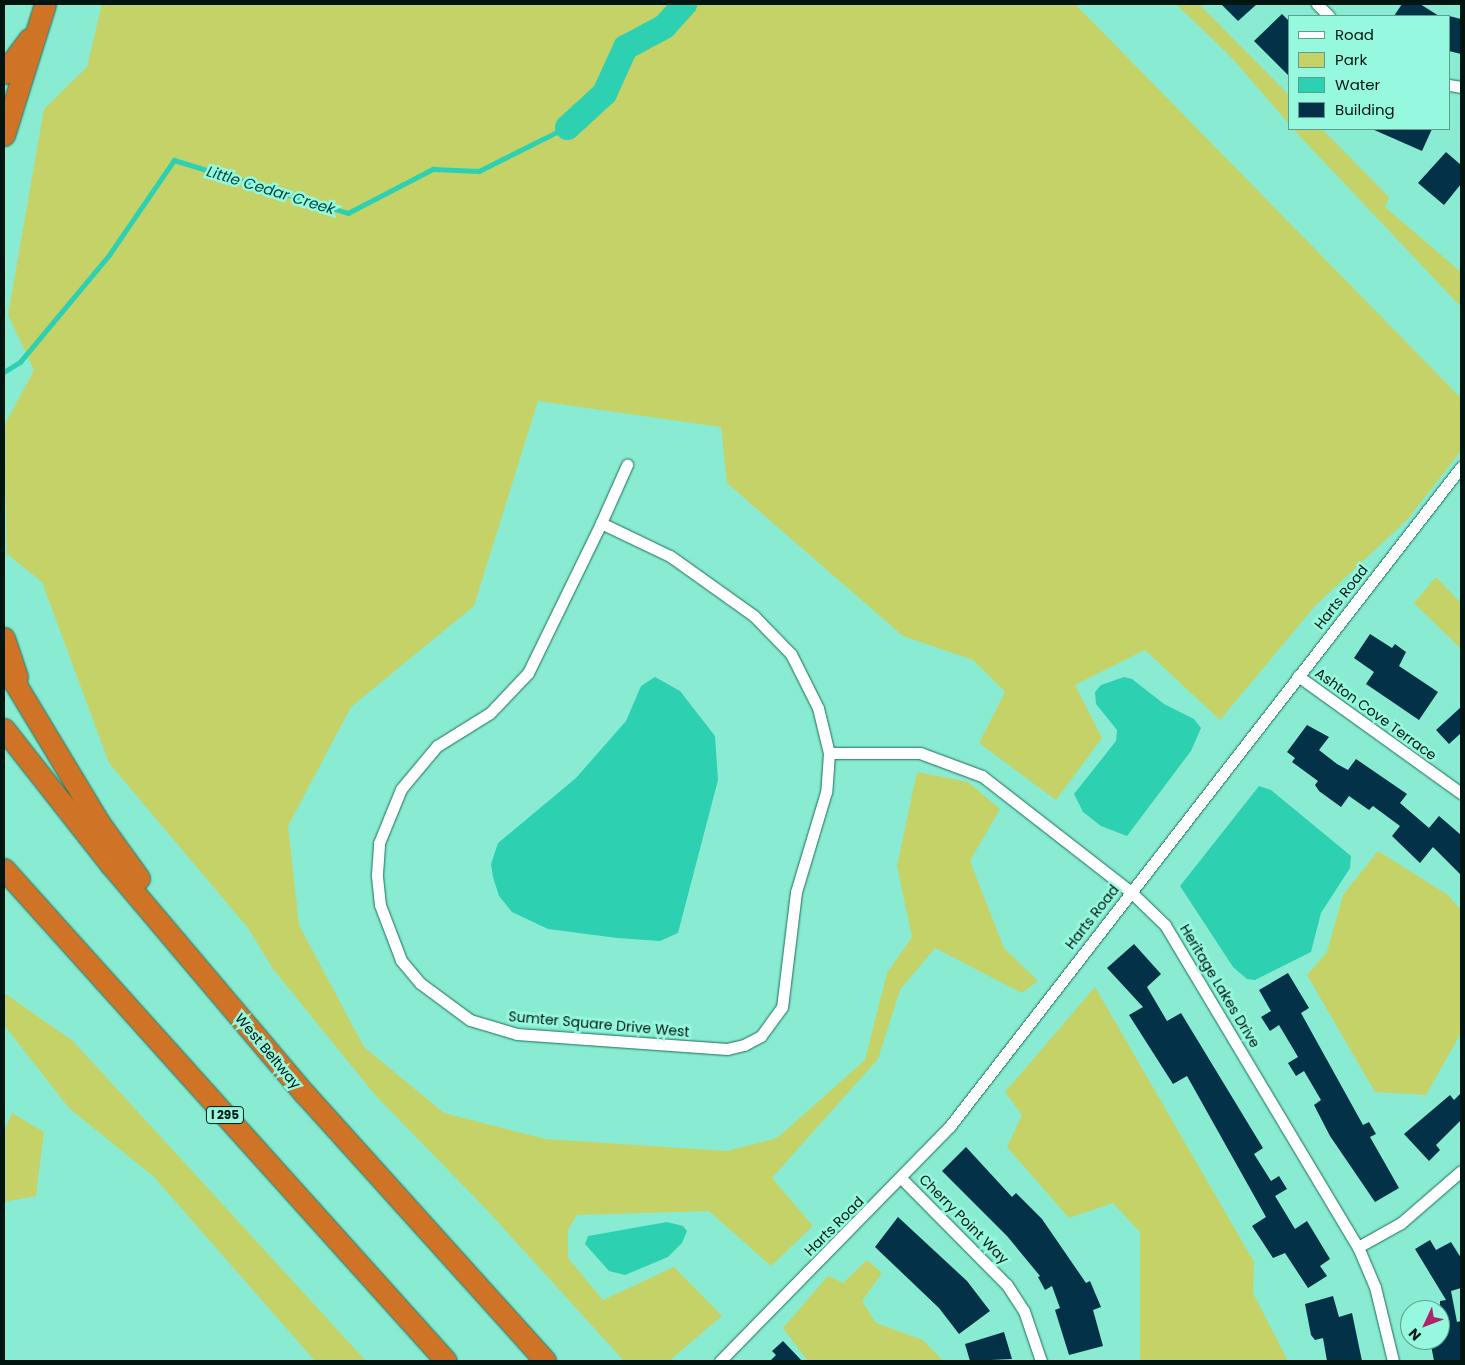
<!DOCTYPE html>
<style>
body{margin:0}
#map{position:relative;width:1465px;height:1365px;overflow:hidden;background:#89ecd2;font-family:Poppins,sans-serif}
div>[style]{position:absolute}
.green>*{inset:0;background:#c4d267}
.water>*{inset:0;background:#2dd1b1}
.stream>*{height:4.5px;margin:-2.25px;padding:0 2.25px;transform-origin:2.25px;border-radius:2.25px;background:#2dd1b1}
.river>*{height:25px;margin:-12.5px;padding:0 12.5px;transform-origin:12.5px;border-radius:12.5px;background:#2dd1b1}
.building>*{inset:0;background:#033147}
.roads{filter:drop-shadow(0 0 1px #1d6e5d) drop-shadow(0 0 1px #1d6e5d)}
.minor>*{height:11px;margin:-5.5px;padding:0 5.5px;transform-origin:5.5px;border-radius:5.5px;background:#fff}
.motorway>*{height:21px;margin:-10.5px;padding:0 10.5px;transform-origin:10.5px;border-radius:10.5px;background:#cf7427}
span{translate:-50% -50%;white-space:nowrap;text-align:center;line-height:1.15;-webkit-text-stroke:5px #96f9df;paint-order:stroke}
.shield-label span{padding:1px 4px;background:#96f9df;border:1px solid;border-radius:4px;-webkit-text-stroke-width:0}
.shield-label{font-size:12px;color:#011510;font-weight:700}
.street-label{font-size:14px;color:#011510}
.water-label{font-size:15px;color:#01473a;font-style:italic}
.frame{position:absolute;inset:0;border:5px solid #011510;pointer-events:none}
.legend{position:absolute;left:1288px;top:15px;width:162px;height:115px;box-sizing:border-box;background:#96f9df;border:1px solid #5a9e8c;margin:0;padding:6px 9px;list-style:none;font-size:15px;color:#011510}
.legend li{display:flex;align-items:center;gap:10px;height:25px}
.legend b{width:25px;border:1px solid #5a9e8c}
.north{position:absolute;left:1400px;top:1300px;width:50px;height:50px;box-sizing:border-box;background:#96f9df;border:1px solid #5a9e8c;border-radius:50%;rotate:227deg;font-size:14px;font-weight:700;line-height:20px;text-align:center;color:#011510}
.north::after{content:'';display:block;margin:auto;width:18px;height:22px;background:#ac2469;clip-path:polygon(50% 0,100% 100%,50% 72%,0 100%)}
</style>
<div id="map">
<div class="green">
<i style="clip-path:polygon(102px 4px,1075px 4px,1461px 398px,1461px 451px,1407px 520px,1316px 605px,1220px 720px,1145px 650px,1075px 685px,1102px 738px,1056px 800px,979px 743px,1005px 692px,973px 660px,903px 636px,727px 483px,721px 427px,538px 401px,474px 606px,351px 707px,288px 826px,299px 925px,364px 1047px,444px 1113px,545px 1139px,727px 1151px,777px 1138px,865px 1060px,887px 973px,912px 937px,897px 866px,917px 772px,968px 782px,1000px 809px,970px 861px,1004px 948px,1038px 981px,1022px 993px,935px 948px,900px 990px,878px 1059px,772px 1178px,813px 1226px,771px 1266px,709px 1211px,577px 1215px,568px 1230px,568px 1258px,603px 1300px,674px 1267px,722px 1316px,669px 1361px,624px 1361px,487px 1210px,376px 1096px,273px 969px,248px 928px,109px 763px,42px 582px,7px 554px,4px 426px,34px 370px,8px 315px,44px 109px,87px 67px)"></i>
<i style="clip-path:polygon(1176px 4px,1199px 4px,1289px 95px,1289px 124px,1231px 57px)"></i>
<i style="clip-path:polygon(1293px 129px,1322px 129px,1389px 197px,1385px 207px,1461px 272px,1461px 307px)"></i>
<i style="clip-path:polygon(1436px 577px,1461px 603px,1461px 649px,1414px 603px)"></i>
<i style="clip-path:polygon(1378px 851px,1448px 895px,1461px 910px,1461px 1033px,1426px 1095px,1375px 1092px,1307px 975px,1327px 952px,1343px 895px)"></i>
<i style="clip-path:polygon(1095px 987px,1254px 1262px,1253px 1293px,1288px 1361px,1140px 1361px,1140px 1232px,1113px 1203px,1069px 1218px,1007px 1147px,1022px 1115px,1005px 1092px)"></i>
<i style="clip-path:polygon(4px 993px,73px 1041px,366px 1361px,315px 1361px,154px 1177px,69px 1108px,4px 1025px)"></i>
<i style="clip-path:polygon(12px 1113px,44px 1132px,36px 1196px,4px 1202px,4px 1132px)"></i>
<i style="clip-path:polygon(867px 1260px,882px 1273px,862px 1301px,876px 1323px,923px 1340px,943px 1361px,808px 1361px,783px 1328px,828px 1276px,843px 1283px)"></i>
</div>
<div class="water">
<i style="clip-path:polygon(655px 677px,680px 691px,715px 736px,718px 780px,678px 933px,660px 941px,617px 938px,548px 929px,512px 912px,499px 896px,493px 877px,491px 864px,498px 843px,576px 778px,626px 721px,641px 686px)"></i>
<i style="clip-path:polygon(1124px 677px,1132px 679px,1164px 704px,1194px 719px,1201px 728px,1191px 751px,1127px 836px,1101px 826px,1083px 812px,1074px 794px,1116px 741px,1117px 730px,1096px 704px,1095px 692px,1101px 685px)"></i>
<i style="clip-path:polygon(1259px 786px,1271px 790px,1351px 856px,1350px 868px,1321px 913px,1311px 952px,1255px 980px,1247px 979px,1233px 967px,1180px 886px)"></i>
<i style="clip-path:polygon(667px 1222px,683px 1226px,687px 1231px,682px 1243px,668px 1257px,625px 1275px,609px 1271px,585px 1244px,588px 1236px)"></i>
</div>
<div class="stream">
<i style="left:4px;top:372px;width:19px;rotate:-32deg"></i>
<i style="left:20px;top:362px;width:139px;rotate:-50.2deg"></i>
<i style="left:109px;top:255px;width:115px;rotate:-55.6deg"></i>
<i style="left:174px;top:160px;width:182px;rotate:16.9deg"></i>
<i style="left:348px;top:213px;width:96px;rotate:-27.4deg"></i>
<i style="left:433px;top:169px;width:46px;rotate:2.5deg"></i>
<i style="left:479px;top:171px;width:98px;rotate:-26.6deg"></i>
</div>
<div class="river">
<i style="left:567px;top:127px;width:50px;rotate:-42.6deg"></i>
<i style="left:604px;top:93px;width:51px;rotate:-65.5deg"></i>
<i style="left:625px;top:47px;width:44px;rotate:-28.3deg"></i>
<i style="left:664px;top:26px;width:30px;rotate:-48deg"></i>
</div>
<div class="building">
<i style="clip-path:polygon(1221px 4px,1257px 4px,1238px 21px)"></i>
<i style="clip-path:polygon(1402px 4px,1420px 4px,1439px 16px,1394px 16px)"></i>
<i style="clip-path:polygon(1282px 14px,1289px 21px,1289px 76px,1254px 41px)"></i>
<i style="clip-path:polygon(1449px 16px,1461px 19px,1461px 54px,1449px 51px)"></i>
<i style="clip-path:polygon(1372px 129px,1432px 129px,1422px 151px)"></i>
<i style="clip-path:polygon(1446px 152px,1461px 165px,1461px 184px,1444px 205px,1418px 183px)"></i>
<i style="clip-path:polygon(1370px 634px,1392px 648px,1395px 644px,1406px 652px,1399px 666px,1438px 692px,1419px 720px,1366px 684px,1374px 672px,1354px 658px)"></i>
<i style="clip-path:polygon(1461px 707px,1461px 733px,1449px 744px,1436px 730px)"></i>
<i style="clip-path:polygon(1307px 725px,1329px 737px,1319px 750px,1337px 764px,1348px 770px,1356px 759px,1407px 794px,1400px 803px,1429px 828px,1439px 816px,1461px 835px,1461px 875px,1433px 847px,1420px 863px,1392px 836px,1400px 826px,1373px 806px,1369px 810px,1349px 796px,1341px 807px,1319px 791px,1315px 785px,1318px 781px,1292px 762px,1295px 758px,1287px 752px)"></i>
<i style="clip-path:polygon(1134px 944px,1161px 974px,1147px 987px,1167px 1021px,1181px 1013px,1263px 1148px,1254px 1154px,1271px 1181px,1279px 1176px,1287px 1189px,1275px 1196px,1295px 1229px,1307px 1221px,1330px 1259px,1320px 1266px,1327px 1276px,1308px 1288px,1285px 1253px,1273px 1258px,1252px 1226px,1266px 1217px,1187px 1076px,1173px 1084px,1129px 1015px,1143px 1007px,1107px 968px)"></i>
<i style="clip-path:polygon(1288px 973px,1309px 1008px,1301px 1013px,1363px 1125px,1369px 1122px,1376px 1134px,1370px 1137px,1399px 1188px,1375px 1202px,1330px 1136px,1314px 1105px,1321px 1100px,1304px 1071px,1296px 1076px,1288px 1063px,1298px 1057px,1279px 1025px,1270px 1031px,1261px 1017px,1271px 1011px,1259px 990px)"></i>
<i style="clip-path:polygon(1461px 1093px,1461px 1120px,1436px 1145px,1440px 1150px,1429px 1161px,1404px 1134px,1450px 1095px,1454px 1100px)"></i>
<i style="clip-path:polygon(966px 1147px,1012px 1197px,1016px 1193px,1042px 1219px,1086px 1283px,1090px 1281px,1101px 1307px,1093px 1310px,1103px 1346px,1069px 1355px,1055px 1310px,1060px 1308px,1052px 1286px,1045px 1290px,1038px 1277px,1040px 1276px,1007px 1236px,942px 1171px)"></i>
<i style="clip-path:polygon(898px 1217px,967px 1281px,990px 1311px,959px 1334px,939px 1308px,875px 1247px)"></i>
<i style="clip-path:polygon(1430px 1240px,1436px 1250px,1451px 1242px,1461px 1258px,1461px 1288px,1451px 1291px,1457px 1322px,1461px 1321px,1461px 1361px,1434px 1361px,1430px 1340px,1440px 1340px,1440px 1301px,1446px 1300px,1415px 1249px)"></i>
<i style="clip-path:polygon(1333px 1296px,1339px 1317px,1352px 1313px,1362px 1361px,1327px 1361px,1323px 1338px,1315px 1340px,1311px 1335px,1305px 1304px)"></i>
<i style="clip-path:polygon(1004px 1332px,1012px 1359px,970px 1361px,965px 1344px)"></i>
<i style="clip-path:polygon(783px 1341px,802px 1361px,770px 1361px,776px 1355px,772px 1351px)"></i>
</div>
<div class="roads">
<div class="minor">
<i style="left:1317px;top:4px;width:17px;rotate:45deg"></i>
<i style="left:1449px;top:85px;width:12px;rotate:9deg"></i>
<i style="left:601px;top:523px;width:76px;rotate:25.6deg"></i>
<i style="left:670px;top:556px;width:103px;rotate:35.5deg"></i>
<i style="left:754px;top:616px;width:53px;rotate:45.8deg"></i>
<i style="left:791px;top:654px;width:60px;rotate:63.4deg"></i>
<i style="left:818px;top:708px;width:46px;rotate:76.3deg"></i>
<i style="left:829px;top:753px;width:39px;rotate:94deg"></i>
<i style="left:826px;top:792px;width:104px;rotate:106.7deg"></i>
<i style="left:796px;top:892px;width:116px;rotate:96.9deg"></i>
<i style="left:782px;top:1007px;width:36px;rotate:126deg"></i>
<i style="left:761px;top:1036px;width:19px;rotate:152deg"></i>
<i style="left:744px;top:1045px;width:17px;rotate:167deg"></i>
<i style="left:727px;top:1049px;width:211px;rotate:-175.9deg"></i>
<i style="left:517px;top:1034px;width:49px;rotate:-163.4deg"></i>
<i style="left:470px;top:1020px;width:62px;rotate:-143.5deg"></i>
<i style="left:420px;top:983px;width:30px;rotate:-130deg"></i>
<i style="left:401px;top:960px;width:59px;rotate:-110.9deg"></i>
<i style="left:380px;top:905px;width:31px;rotate:-96deg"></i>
<i style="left:377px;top:874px;width:31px;rotate:-86deg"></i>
<i style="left:379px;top:843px;width:58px;rotate:-67.8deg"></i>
<i style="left:401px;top:789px;width:56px;rotate:-50.1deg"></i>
<i style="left:437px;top:746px;width:62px;rotate:-31.9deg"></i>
<i style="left:490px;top:713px;width:55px;rotate:-46.5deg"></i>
<i style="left:528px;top:673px;width:167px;rotate:-64deg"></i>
<i style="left:601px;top:523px;width:64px;rotate:-65.9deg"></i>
<i style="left:1298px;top:676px;width:201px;rotate:35.7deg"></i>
<i style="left:829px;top:753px;width:91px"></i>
<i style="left:920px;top:753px;width:66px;rotate:20.4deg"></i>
<i style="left:982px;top:776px;width:189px;rotate:37.9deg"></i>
<i style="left:1131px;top:892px;width:47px;rotate:44.1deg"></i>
<i style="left:1165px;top:925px;width:375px;rotate:59.1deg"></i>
<i style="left:1358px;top:1247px;width:43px;rotate:67deg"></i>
<i style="left:1375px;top:1287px;width:76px;rotate:76.3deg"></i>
<i style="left:902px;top:1179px;width:149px;rotate:45.3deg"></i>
<i style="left:1007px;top:1285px;width:31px;rotate:57deg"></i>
<i style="left:1024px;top:1311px;width:53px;rotate:71.2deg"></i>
<i style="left:1358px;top:1247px;width:49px;rotate:-29.2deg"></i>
<i style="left:1401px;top:1223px;width:79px;rotate:-40.9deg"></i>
<i style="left:720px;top:1361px;width:329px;rotate:-45.6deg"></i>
<i style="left:950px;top:1126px;width:834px;rotate:-52.21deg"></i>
</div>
<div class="motorway">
<i style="left:4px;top:73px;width:42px;rotate:-53.7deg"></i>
<i style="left:4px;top:135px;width:137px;rotate:-72.6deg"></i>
<i style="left:4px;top:638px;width:41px;rotate:71.6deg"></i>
<i style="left:4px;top:665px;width:186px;rotate:58.9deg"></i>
<i style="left:100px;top:824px;width:67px;rotate:54.2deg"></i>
<i style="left:4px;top:729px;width:174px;rotate:51.8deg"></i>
<i style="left:112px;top:866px;width:299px;rotate:49.8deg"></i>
<i style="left:305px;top:1094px;width:359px;rotate:48deg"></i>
<i style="left:4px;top:869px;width:661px;rotate:48.06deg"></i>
</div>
</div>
<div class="shield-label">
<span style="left:225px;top:1115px">I 295</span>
</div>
<div class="street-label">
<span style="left:1341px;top:597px;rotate:-52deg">Harts Road</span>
<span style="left:1376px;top:714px;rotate:36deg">Ashton Cove Terrace</span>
<span style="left:1092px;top:917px;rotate:-52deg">Harts Road</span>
<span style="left:1220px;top:986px;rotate:59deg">Heritage Lakes Drive</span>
<span style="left:599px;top:1024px;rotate:5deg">Sumter Square Drive West</span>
<span style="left:268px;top:1051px;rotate:50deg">West Beltway</span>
<span style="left:964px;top:1219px;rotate:45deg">Cherry Point Way</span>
<span style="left:834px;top:1226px;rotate:-45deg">Harts Road</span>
</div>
<div class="water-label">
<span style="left:271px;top:190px;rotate:17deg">Little Cedar Creek</span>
</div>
<div class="frame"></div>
<ul class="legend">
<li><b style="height:6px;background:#fff"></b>Road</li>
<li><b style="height:14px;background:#c4d267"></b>Park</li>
<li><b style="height:14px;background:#2dd1b1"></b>Water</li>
<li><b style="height:14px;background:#033147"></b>Building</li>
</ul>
<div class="north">N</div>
</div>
